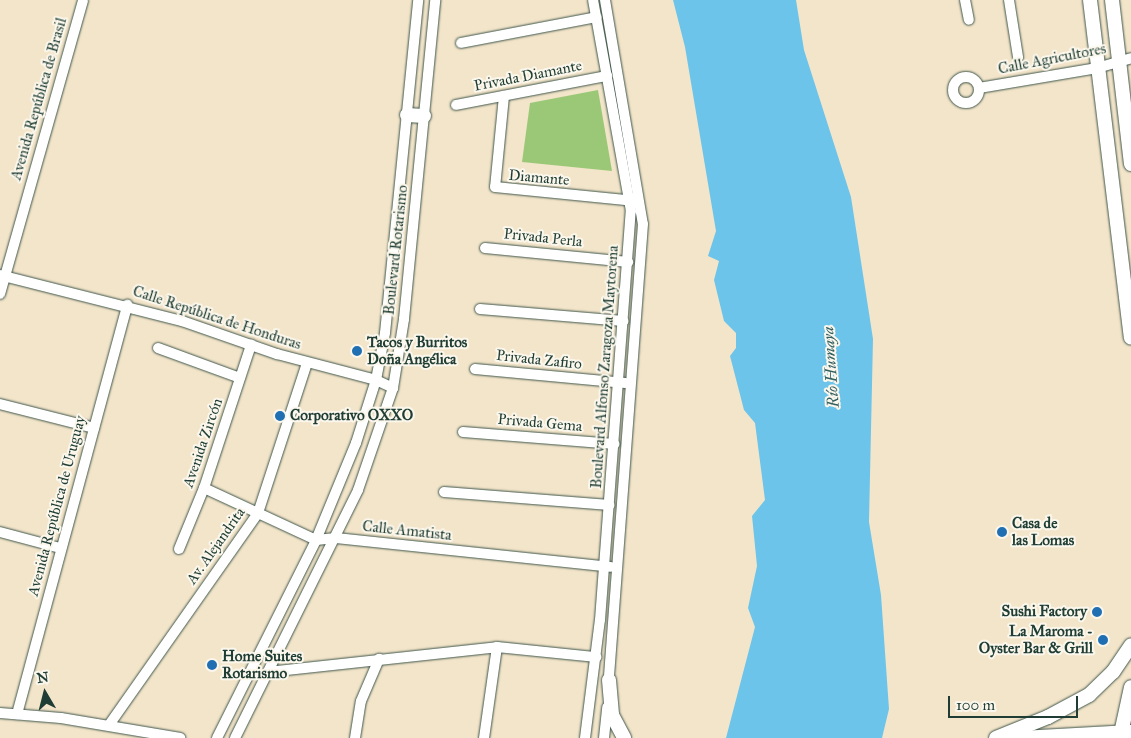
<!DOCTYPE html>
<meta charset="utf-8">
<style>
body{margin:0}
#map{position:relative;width:1131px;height:738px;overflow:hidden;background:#f3e5ca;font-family:"IM FELL Great Primer",serif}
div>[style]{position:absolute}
.green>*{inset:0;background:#9bc876}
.water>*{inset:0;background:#6dc4ea}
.roads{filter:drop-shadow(0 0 1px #3f564a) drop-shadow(0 0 1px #3f564a)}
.minor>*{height:10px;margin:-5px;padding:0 5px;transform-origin:5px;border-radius:5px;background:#fff}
.minor>.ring{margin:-5px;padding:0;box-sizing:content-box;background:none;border:10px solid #fff;border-radius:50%}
.major>*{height:14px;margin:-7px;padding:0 7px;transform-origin:7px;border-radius:7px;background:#fff}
.dots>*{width:14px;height:14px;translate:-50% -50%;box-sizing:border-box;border:2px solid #fbf7ec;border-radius:50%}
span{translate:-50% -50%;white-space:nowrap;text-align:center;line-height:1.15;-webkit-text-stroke:4px #fbf7ec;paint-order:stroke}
.street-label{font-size:15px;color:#1f3d34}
.poi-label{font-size:15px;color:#1f3d34;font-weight:700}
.left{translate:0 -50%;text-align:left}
.right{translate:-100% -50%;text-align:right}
.water-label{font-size:16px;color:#325f62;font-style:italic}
.north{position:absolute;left:20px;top:668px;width:50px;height:50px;-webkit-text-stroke:4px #fbf7ec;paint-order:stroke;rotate:352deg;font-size:14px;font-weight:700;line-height:20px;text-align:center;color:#1f3d34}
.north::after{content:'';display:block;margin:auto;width:18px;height:22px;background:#1f3d34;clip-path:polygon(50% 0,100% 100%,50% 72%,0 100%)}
.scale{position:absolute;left:948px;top:696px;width:130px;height:22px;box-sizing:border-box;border:2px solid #1f3d34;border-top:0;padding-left:6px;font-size:15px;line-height:18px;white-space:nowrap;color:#1f3d34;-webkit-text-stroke:4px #fbf7ec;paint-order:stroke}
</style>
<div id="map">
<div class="green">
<i style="clip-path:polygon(598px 90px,612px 171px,522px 162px,530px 103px)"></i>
</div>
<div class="water">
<i style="clip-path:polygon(673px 0,796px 0,804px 50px,851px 197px,873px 339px,869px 522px,881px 595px,889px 709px,882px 738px,726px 738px,755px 627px,748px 608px,757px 566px,752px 516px,765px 500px,755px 423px,744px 410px,730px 356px,736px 348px,736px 333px,724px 321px,714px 280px,719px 261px,708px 256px,716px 231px,685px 47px)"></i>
</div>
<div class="roads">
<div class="minor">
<i style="left:605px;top:0;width:227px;rotate:80.4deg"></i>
<i style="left:643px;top:224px;width:464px;rotate:94.3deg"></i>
<i style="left:965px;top:0;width:20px;rotate:79deg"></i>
<i style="left:1009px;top:0;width:58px;rotate:81deg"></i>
<i style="left:461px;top:43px;width:138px;rotate:-10.8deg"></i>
<i class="ring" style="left:953px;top:77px;width:16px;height:16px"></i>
<i style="left:979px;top:88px;width:120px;rotate:-9.6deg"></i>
<i style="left:1097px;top:68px;width:35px;rotate:-16deg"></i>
<i style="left:504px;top:96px;width:91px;rotate:95.6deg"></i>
<i style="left:495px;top:187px;width:141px;rotate:5.7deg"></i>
<i style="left:456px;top:105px;width:154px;rotate:-10.9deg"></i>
<i style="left:485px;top:248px;width:144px;rotate:5.6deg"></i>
<i style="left:0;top:275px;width:188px;rotate:14.2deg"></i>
<i style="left:182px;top:321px;width:101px;rotate:19.2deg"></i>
<i style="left:277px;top:354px;width:102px;rotate:14.7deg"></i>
<i style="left:376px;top:380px;width:19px;rotate:25deg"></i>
<i style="left:0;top:294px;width:305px;rotate:-74.2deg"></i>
<i style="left:480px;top:309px;width:144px;rotate:4.8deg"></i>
<i style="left:158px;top:348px;width:87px;rotate:20.1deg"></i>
<i style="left:475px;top:369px;width:151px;rotate:5.3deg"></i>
<i style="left:0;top:404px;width:97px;rotate:14.3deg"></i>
<i style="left:463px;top:432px;width:152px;rotate:4.5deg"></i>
<i style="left:204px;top:488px;width:123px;rotate:24.9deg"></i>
<i style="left:316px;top:540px;width:20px;rotate:-6deg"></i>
<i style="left:336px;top:538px;width:276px;rotate:6deg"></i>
<i style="left:444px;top:492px;width:166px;rotate:4.5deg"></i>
<i style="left:0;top:532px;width:62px;rotate:14.9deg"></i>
<i style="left:179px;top:549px;width:66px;rotate:-67.7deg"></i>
<i style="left:204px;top:488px;width:151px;rotate:-71.8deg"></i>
<i style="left:268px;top:672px;width:230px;rotate:-6.2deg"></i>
<i style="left:497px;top:647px;width:100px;rotate:5.8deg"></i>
<i style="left:0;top:713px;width:61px;rotate:4.7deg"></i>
<i style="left:61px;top:718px;width:121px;rotate:9.5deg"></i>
<i style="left:17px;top:714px;width:424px;rotate:-74.9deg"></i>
<i style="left:109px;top:725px;width:259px;rotate:-54.9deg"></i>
<i style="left:258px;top:513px;width:158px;rotate:-71.9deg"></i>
<i style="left:217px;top:738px;width:221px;rotate:-63.4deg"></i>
<i style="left:316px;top:540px;width:105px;rotate:-67.6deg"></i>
<i style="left:356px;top:443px;width:66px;rotate:-72.4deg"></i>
<i style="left:376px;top:380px;width:48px;rotate:-79.2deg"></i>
<i style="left:385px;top:333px;width:335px;rotate:-84.3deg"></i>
<i style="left:235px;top:738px;width:277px;rotate:-63.6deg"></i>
<i style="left:358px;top:490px;width:108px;rotate:-71.1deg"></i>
<i style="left:393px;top:388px;width:70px;rotate:-80.9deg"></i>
<i style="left:404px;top:319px;width:321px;rotate:-84.4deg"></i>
<i style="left:355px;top:738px;width:37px;rotate:-81deg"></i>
<i style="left:361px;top:701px;width:46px;rotate:-66.8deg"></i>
<i style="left:484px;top:738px;width:92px;rotate:-81.9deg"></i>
<i style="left:585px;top:738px;width:119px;rotate:-82.8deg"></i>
<i style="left:600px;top:620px;width:410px;rotate:-85.7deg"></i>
<i style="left:631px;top:211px;width:214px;rotate:-100.2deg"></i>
<i style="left:604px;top:738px;width:31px;rotate:-84deg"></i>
</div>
<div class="major">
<i style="left:1090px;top:0;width:340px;rotate:83.1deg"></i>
<i style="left:1112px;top:0;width:165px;rotate:83.4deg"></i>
<i style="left:407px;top:115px;width:17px;rotate:3deg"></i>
<i style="left:609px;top:680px;width:35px;rotate:85deg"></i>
<i style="left:612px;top:715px;width:26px;rotate:62deg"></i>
<i style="left:996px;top:738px;width:56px;rotate:-22deg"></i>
<i style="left:1048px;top:717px;width:47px;rotate:-28.2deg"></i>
<i style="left:1089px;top:695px;width:33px;rotate:-44deg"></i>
<i style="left:1113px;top:672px;width:32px;rotate:-56deg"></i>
<i style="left:1021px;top:738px;width:110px;rotate:-3.1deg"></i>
<i style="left:1120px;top:738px;width:52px;rotate:-77.8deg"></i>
</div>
</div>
<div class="dots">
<i style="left:357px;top:351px;background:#1f6fb2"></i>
<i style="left:280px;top:416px;background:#1f6fb2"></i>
<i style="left:1002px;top:532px;background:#1f6fb2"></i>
<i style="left:1097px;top:612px;background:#1f6fb2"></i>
<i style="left:1103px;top:640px;background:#1f6fb2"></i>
<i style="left:212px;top:665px;background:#1f6fb2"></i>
</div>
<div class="street-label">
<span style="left:1052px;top:59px;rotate:-11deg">Calle Agricultores</span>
<span style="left:528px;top:76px;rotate:-11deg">Privada Diamante</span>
<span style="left:39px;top:99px;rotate:-74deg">Avenida República de Brasil</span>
<span style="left:539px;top:178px;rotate:5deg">Diamante</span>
<span style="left:543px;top:238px;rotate:6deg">Privada Perla</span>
<span style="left:396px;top:250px;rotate:-84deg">Boulevard Rotarismo</span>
<span style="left:217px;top:318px;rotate:18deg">Calle República de Honduras</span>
<span style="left:539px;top:360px;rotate:6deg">Privada Zafiro</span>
<span style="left:605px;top:367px;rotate:-86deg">Boulevard Alfonso Zaragoza Maytorena</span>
<span style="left:540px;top:423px;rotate:5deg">Privada Gema</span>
<span style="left:203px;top:443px;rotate:-71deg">Avenida Zircón</span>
<span style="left:57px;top:506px;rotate:-75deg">Avenida República de Uruguay</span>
<span style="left:407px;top:531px;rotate:6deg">Calle Amatista</span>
<span style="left:216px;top:546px;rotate:-55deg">Av. Alejandrita</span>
</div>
<div class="poi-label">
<span class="left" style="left:367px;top:351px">Tacos y Burritos<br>Doña Angélica</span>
<span class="left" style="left:290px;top:416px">Corporativo OXXO</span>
<span class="left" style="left:1012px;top:532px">Casa de<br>las Lomas</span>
<span class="right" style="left:1087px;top:612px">Sushi Factory</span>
<span class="right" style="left:1093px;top:640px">La Maroma -<br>Oyster Bar &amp; Grill</span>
<span class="left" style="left:222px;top:665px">Home Suites<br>Rotarismo</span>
</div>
<div class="water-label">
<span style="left:831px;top:367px;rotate:-94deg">Río Humaya</span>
</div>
<div class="north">N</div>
<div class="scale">100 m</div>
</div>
